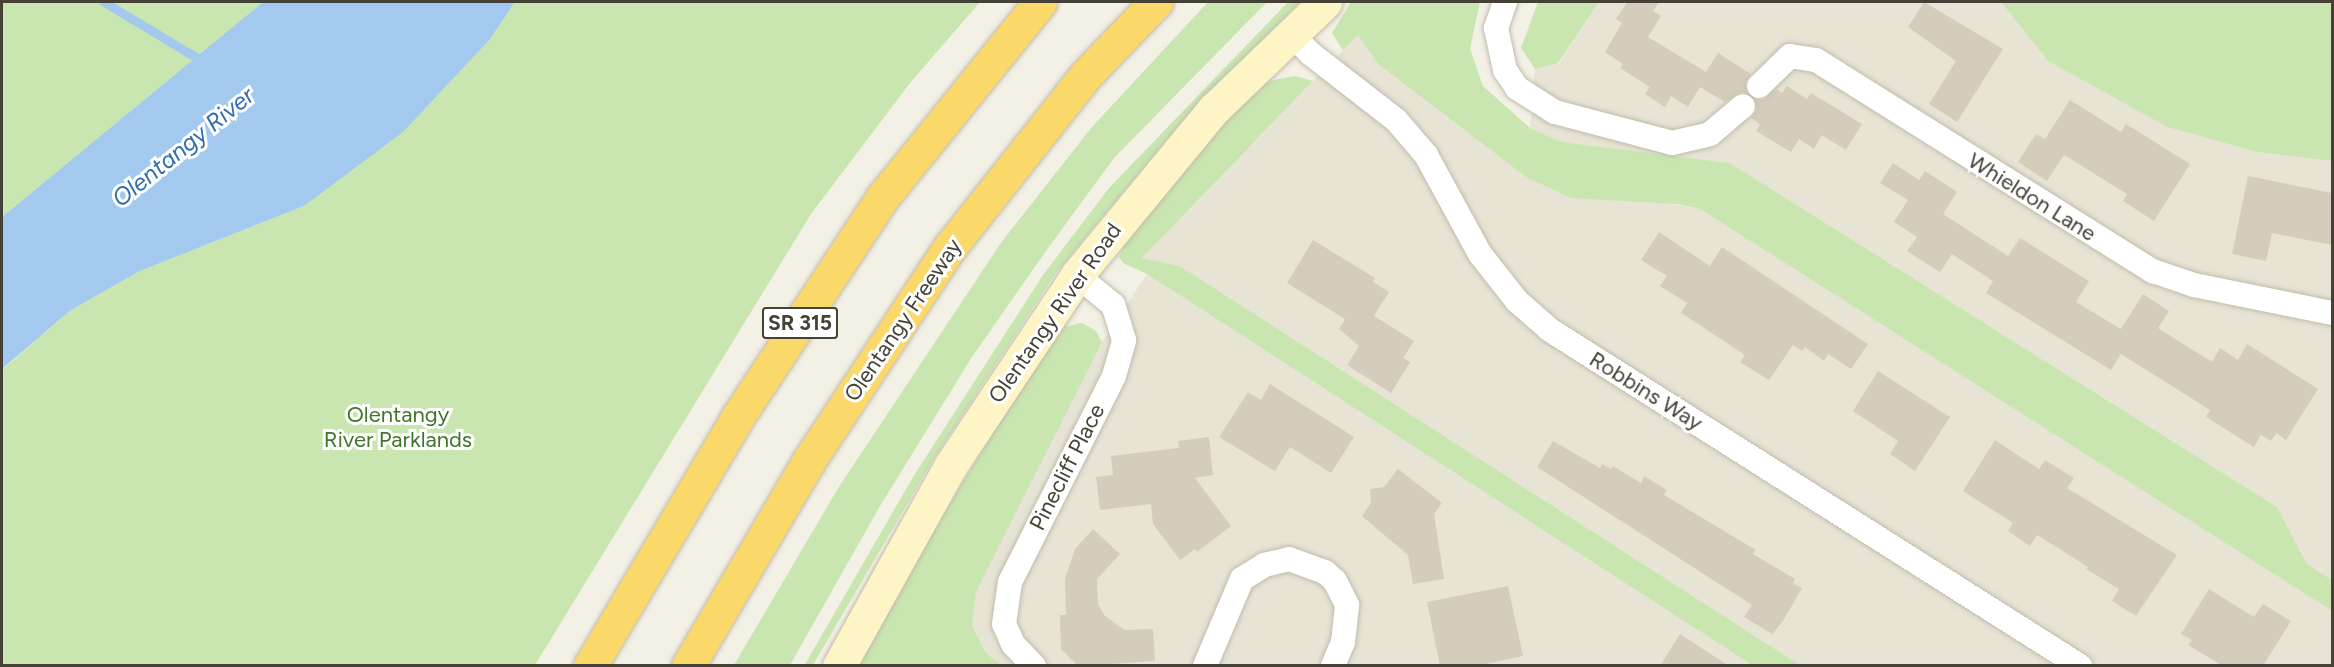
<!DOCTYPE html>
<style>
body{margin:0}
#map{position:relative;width:2334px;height:667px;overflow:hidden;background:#f3f0e6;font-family:Figtree,sans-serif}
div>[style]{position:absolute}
.residential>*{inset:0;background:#e7e3d5}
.green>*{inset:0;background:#c9e6b0}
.water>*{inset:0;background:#a4c9ee}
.stream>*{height:9px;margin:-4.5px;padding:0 4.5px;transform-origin:4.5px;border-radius:4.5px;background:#a4c9ee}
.building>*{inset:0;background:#d4cdbc}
.roads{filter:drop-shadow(0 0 2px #c1bcac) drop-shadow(0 0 2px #c1bcac)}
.minor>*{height:24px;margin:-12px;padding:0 12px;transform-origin:12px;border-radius:12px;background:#fff}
.secondary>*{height:33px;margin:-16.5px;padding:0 16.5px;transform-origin:16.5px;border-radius:16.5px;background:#fdf5c6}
.motorway>*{height:33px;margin:-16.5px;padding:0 16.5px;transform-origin:16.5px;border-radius:16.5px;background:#fad86a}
span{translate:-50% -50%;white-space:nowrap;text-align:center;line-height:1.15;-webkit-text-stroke:6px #fff;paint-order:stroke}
.shield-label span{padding:2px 4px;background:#fff;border:2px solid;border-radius:4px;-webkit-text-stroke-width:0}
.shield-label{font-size:21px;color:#454136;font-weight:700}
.street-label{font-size:22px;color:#454136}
.park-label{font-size:22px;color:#40762a}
.water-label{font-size:24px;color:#316eaf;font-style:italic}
.frame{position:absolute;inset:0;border:3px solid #454136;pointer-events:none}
</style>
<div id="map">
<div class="residential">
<i style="clip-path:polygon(1599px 2px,2001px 2px,2048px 61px,2167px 127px,2257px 152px,2332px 161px,2332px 580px,2307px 564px,2277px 507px,1730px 163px,1562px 142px,1530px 128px,1535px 69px,1559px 63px)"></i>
<i style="clip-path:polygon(1358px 35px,1378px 64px,1526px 177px,1700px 209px,2332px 611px,2332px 665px,1800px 665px,1180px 266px,1142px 258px)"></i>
<i style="clip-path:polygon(1147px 274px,1752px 665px,1001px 665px,986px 653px,972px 624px,976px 592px,1096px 351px)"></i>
</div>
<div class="green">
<i style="clip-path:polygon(2px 2px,263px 2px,2px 217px)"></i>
<i style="clip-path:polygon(515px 2px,980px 2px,910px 83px,811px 214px,535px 665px,2px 665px,2px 370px,71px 310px,140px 271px,304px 206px,490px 39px)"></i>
<i style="clip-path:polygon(1208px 2px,1267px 2px,1114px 158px,1046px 251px,972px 357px,880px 506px,790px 665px,734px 665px,840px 485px,1003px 240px,1092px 127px)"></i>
<i style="clip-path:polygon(1288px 2px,1300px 2px,1184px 119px,1055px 274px,931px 463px,813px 665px,804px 666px,913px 477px,1043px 275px,1109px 188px)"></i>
<i style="clip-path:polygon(1351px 2px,1480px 2px,1470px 49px,1483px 86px,1530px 128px,1562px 142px,1730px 163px,2277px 507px,2307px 564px,2332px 580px,2332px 611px,1700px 209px,1677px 204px,1571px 198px,1526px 177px,1378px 64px,1358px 35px,1343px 50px,1332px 33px)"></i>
<i style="clip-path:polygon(1538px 2px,1599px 2px,1558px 63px,1535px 69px,1521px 48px)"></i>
<i style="clip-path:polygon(2001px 2px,2332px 2px,2332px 161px,2257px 152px,2167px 127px,2048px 61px)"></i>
<i style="clip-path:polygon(1295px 76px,1313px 81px,1142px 258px,1180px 266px,1800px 665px,1752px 665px,1147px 274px,1123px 263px,1119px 257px,1129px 234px,1247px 97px,1264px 82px)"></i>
<i style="clip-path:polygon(1082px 323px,1095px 330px,1102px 342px,976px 592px,972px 625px,986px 653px,1001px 665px,851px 666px,1033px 367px,1064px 327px)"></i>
</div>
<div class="water">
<i style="clip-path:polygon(263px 2px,515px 2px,490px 39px,403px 132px,304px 206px,140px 271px,71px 310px,2px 369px,2px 217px)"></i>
</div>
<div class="stream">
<i style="left:104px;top:2px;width:120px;rotate:31deg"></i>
</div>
<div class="building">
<i style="clip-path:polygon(1627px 2px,1659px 2px,1653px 11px,1661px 16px,1648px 37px,1706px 72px,1718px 53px,1751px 74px,1745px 83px,1747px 92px,1740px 92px,1725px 102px,1700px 87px,1688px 107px,1671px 96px,1665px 107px,1645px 94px,1650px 87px,1620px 68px,1623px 64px,1605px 52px,1622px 23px,1616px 19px)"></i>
<i style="clip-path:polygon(1924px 2px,2003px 49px,1957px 122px,1929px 104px,1956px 61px,1908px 27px)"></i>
<i style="clip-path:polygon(1787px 86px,1807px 99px,1811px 93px,1862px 124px,1846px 150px,1822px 135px,1814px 149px,1799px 139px,1791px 152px,1756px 131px,1760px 124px,1751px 118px,1757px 110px,1755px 100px,1763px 100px,1776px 89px,1782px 93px)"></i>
<i style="clip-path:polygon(2070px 100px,2121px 132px,2126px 124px,2190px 164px,2154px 221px,2123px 201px,2127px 194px,2064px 155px,2047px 181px,2018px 162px,2036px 134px,2045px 139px)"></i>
<i style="clip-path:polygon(1893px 163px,1919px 180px,1925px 171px,1957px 192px,1943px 214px,2008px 256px,2020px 238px,2089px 281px,2076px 302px,2121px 329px,2143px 294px,2169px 311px,2158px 328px,2212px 362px,2220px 348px,2238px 360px,2247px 344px,2318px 389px,2286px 440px,2276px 433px,2271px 441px,2261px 435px,2254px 447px,2206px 417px,2210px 410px,2121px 354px,2111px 370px,1986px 293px,1993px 281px,1952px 254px,1940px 272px,1907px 251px,1917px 237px,1894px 222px,1908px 200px,1880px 183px)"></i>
<i style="clip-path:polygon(2248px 176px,2332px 193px,2332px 245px,2272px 233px,2266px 261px,2232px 254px)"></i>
<i style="clip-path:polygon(1659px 232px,1710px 266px,1722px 247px,1868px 344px,1851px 369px,1828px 354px,1824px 361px,1805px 347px,1802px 351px,1793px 345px,1769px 380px,1740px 362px,1745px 355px,1681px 313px,1687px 303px,1660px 286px,1667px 276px,1641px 260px)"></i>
<i style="clip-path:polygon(1313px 240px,1375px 278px,1373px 282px,1389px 292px,1374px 316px,1414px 341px,1403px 358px,1410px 362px,1391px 393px,1347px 365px,1359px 346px,1339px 329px,1345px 319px,1287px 283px)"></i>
<i style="clip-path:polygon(1878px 371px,1950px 417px,1915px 471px,1890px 454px,1898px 441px,1853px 411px)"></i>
<i style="clip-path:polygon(1270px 384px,1354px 437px,1331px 473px,1290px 447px,1275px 471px,1219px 437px,1248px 392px,1261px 400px)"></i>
<i style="clip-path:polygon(1209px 437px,1213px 475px,1195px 478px,1231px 526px,1197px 552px,1195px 549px,1180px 560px,1153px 524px,1151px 504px,1100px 510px,1096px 477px,1113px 475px,1111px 456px,1179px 448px,1178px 441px)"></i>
<i style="clip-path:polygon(1995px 440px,2039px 469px,2045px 460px,2074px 478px,2067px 488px,2177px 555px,2136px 616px,2112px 601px,2119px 589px,2086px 569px,2088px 567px,2037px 535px,2030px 546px,2008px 531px,2013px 523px,1963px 491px)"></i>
<i style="clip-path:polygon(1553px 441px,1600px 468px,1602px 464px,1611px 469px,1613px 466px,1641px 483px,1644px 476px,1667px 490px,1664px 495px,1756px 550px,1753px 554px,1795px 579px,1793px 583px,1802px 588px,1783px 621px,1772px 634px,1744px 617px,1752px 605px,1537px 467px)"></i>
<i style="clip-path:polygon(1398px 469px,1442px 503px,1434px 514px,1444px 579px,1413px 584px,1408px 555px,1362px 516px,1371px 503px,1370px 489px,1384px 487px)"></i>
<i style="clip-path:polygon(1093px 529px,1120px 554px,1097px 579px,1098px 604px,1104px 615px,1124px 630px,1153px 629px,1155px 661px,1078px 666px,1061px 649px,1060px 615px,1066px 615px,1065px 579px,1075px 549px)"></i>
<i style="clip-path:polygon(1508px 586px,1523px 656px,1477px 666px,1440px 666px,1427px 602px)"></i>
<i style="clip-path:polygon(2209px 589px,2254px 617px,2263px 604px,2291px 621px,2263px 666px,2223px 666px,2188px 645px,2192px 640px,2181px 634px)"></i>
<i style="clip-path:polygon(1680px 634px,1729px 666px,1660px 666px)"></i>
</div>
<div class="roads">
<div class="minor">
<i style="left:1505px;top:2px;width:28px;rotate:109deg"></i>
<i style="left:1496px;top:28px;width:43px;rotate:77.9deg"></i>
<i style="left:1505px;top:70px;width:22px;rotate:56deg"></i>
<i style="left:1517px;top:88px;width:45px;rotate:32.3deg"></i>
<i style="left:1555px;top:112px;width:121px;rotate:14.8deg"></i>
<i style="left:1672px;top:143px;width:39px;rotate:-13deg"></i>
<i style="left:1710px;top:134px;width:43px;rotate:-40.3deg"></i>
<i style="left:1290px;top:33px;width:30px;rotate:45deg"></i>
<i style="left:1311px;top:54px;width:108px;rotate:37.8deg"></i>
<i style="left:1396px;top:120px;width:46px;rotate:49.4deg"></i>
<i style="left:1426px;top:155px;width:113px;rotate:61.4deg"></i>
<i style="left:1480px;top:254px;width:60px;rotate:51.8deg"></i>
<i style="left:1517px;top:301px;width:44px;rotate:41.3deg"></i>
<i style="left:1550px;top:330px;width:628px;rotate:32.37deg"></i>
<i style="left:1759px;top:86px;width:43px;rotate:-44.1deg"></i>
<i style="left:1790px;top:56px;width:26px;rotate:9deg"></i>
<i style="left:1816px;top:60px;width:398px;rotate:32.1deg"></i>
<i style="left:2153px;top:271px;width:43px;rotate:18.9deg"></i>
<i style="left:2194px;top:285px;width:141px;rotate:11.5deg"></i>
<i style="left:1034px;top:666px;width:30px;rotate:-134deg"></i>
<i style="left:1013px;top:644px;width:22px;rotate:-114deg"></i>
<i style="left:1004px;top:624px;width:42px;rotate:-81.9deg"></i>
<i style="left:1010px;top:582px;width:231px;rotate:-63.2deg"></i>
<i style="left:1114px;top:376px;width:37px;rotate:-74deg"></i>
<i style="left:1124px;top:340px;width:37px;rotate:-107deg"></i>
<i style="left:1113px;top:305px;width:47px;rotate:-140.2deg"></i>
<i style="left:1205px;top:666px;width:95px;rotate:-67deg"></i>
<i style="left:1242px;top:579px;width:26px;rotate:-32deg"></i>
<i style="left:1264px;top:565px;width:26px;rotate:-13deg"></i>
<i style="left:1289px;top:559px;width:38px;rotate:20deg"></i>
<i style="left:1325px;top:572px;width:13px;rotate:42deg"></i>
<i style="left:1335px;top:581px;width:27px;rotate:63deg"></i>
<i style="left:1347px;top:605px;width:37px;rotate:96deg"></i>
<i style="left:1343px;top:642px;width:26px;rotate:113deg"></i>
</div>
<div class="secondary">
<i style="left:839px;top:666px;width:230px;rotate:-60.9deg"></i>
<i style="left:951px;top:465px;width:228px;rotate:-56.4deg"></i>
<i style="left:1077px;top:275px;width:215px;rotate:-50.5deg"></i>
<i style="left:1214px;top:109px;width:154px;rotate:-43.9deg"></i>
</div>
<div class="motorway">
<i style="left:590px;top:666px;width:288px;rotate:-59.3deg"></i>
<i style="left:737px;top:418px;width:263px;rotate:-56.6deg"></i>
<i style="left:882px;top:198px;width:252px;rotate:-51.1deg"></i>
<i style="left:688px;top:666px;width:237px;rotate:-59.5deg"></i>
<i style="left:808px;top:462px;width:258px;rotate:-56.6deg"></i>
<i style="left:950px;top:247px;width:218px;rotate:-51.7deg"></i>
<i style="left:1085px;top:76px;width:103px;rotate:-46.2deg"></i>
</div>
</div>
<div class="shield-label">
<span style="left:800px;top:323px">SR 315</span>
</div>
<div class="street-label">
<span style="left:2032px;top:197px;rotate:32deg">Whieldon Lane</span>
<span style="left:1055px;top:313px;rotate:-55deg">Olentangy River Road</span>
<span style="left:903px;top:320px;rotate:-56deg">Olentangy Freeway</span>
<span style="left:1646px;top:391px;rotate:32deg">Robbins Way</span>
<span style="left:1067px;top:467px;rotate:-63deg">Pinecliff Place</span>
</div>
<div class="park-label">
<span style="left:398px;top:427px">Olentangy<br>River Parklands</span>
</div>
<div class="water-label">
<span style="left:183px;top:147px;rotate:-39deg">Olentangy River</span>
</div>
<div class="frame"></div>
</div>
